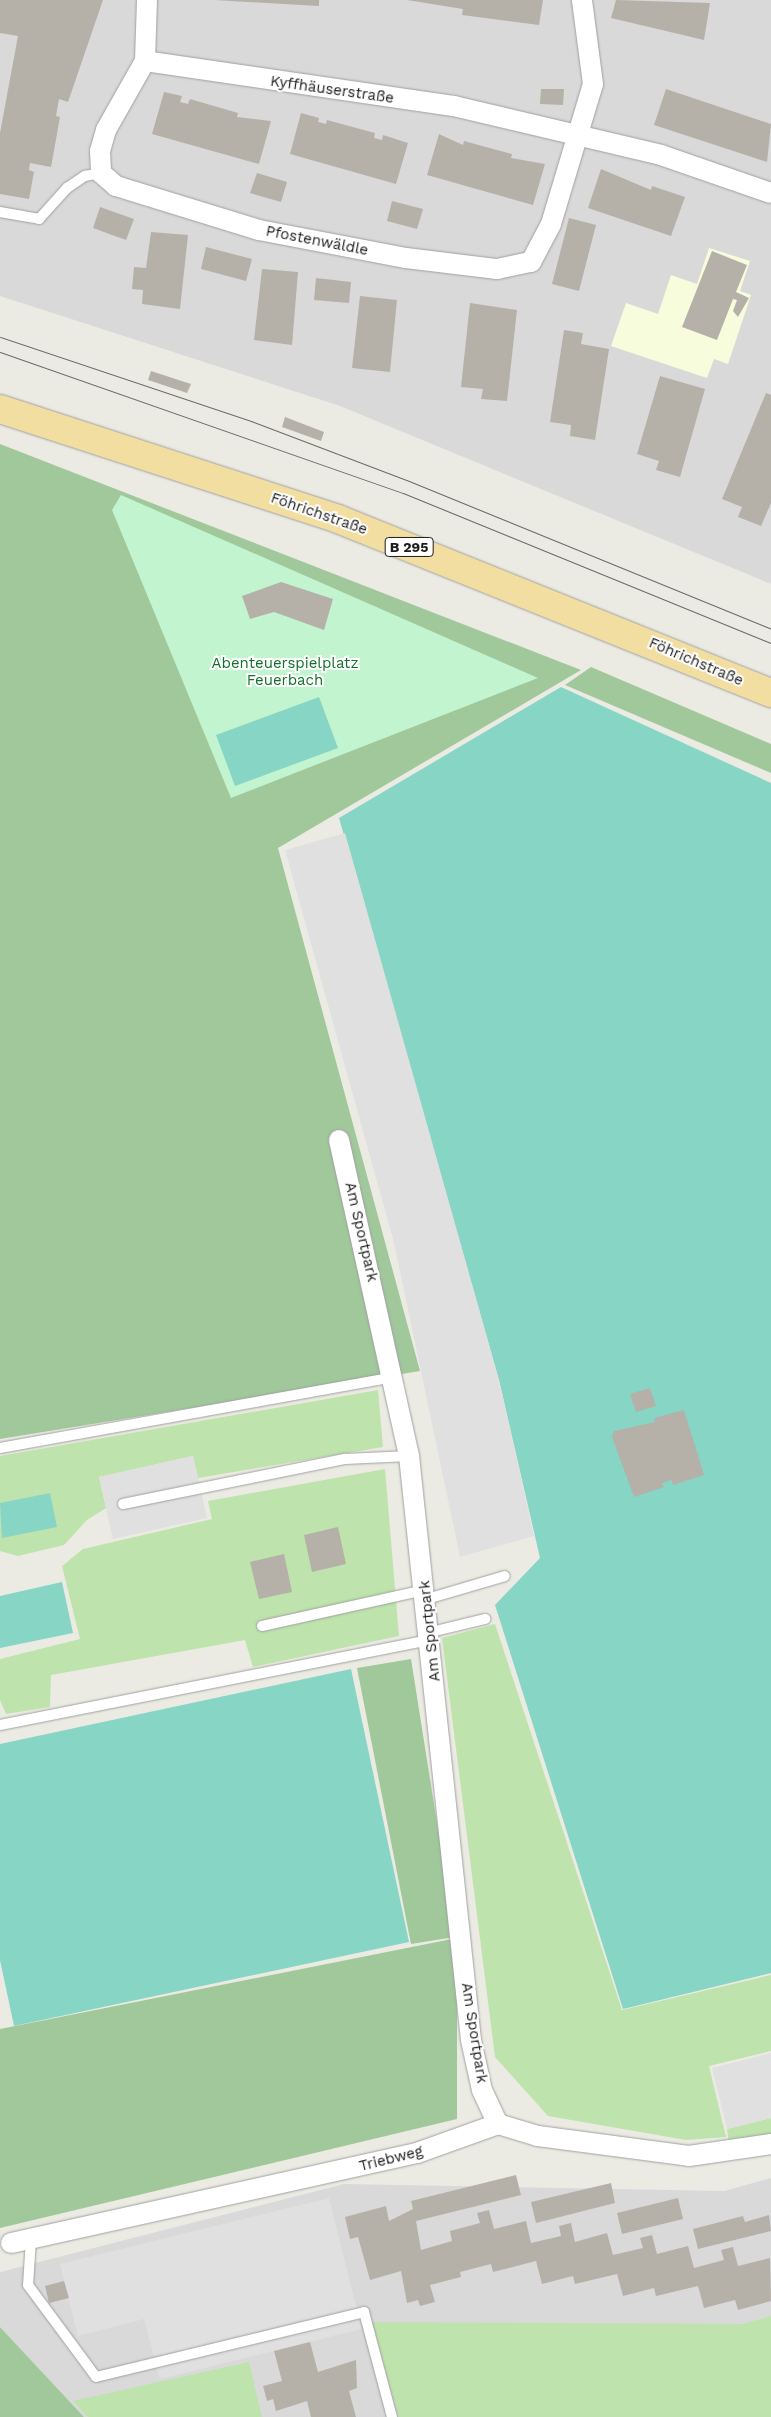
<!DOCTYPE html>
<meta charset="utf-8">
<style>
body{margin:0}
#map{position:relative;width:771px;height:2417px;overflow:hidden;background:#ecebe3;font-family:"Work Sans",sans-serif}
div>[style]{position:absolute}
.residential>*{inset:0;background:#dad9d9}
.education>*{inset:0;background:#f6fcdc}
.grass>*{inset:0;background:#bee3ac}
.forest>*{inset:0;background:#a0c89b}
.park>*{inset:0;background:#c2f4cf}
.pitch>*{inset:0;background:#87d5c4}
.parking>*{inset:0;background:#e0e0e0}
.building>*{inset:0;background:#b5b1a9}
.roads{filter:drop-shadow(0 0 1px #a0a0a0) drop-shadow(0 0 1px #a0a0a0)}
.service>*{height:10px;margin:-5px;padding:0 5px;transform-origin:5px;border-radius:5px;background:#fff}
.minor>*{height:20px;margin:-10px;padding:0 10px;transform-origin:10px;border-radius:10px;background:#fff}
.primary>*{height:28px;margin:-14px;padding:0 14px;transform-origin:14px;border-radius:14px;background:#f3dea1}
.tram>*{height:1px;margin:-0.5px;padding:0 0.5px;transform-origin:0.5px;border-radius:0.5px;background:#6a6a6a}
span{translate:-50% -50%;white-space:nowrap;text-align:center;line-height:1.15;-webkit-text-stroke:4px #fff;paint-order:stroke}
.shield-label span{padding:1px 4px;background:#fff;border:1px solid;border-radius:4px;-webkit-text-stroke-width:0}
.shield-label{font-size:14px;color:#1c1c1c;font-weight:700}
.street-label{font-size:15px;color:#1c1c1c}
.park-label{font-size:15px;color:#156f2c}
</style>
<div id="map">
<div class="residential">
<i style="clip-path:polygon(0 0,771px 0,771px 584px,340px 406px,0 296px)"></i>
<i style="clip-path:polygon(771px 2178px,771px 2417px,84px 2417px,0 2327px,0 2272px,344px 2184px,724px 2191px)"></i>
</div>
<div class="education">
<i style="clip-path:polygon(709px 248px,750px 261px,740px 291px,751px 295px,728px 364px,714px 359px,707px 378px,611px 346px,626px 303px,658px 314px,671px 275px,697px 284px)"></i>
</div>
<div class="grass">
<i style="clip-path:polygon(378px 1390px,383px 1447px,198px 1478px,193px 1456px,99px 1477px,106px 1508px,87px 1520px,64px 1545px,18px 1556px,0 1551px,0 1456px)"></i>
<i style="clip-path:polygon(385px 1469px,399px 1636px,253px 1667px,245px 1640px,51px 1675px,50px 1707px,6px 1714px,0 1700px,0 1659px,80px 1639px,62px 1566px,83px 1549px,212px 1519px,208px 1501px)"></i>
<i style="clip-path:polygon(495px 1624px,622px 2010px,771px 1975px,771px 2051px,709px 2066px,726px 2137px,686px 2140px,548px 2116px,495px 2057px,442px 1638px)"></i>
<i style="clip-path:polygon(771px 2118px,771px 2135px,729px 2144px,727px 2129px)"></i>
<i style="clip-path:polygon(771px 2316px,771px 2417px,399px 2417px,372px 2322px,743px 2324px)"></i>
<i style="clip-path:polygon(249px 2362px,262px 2417px,88px 2417px,73px 2401px)"></i>
</div>
<div class="forest">
<i style="clip-path:polygon(0 444px,581px 670px,278px 848px,420px 1371px,0 1439px)"></i>
<i style="clip-path:polygon(591px 667px,771px 744px,771px 773px,565px 685px)"></i>
<i style="clip-path:polygon(411px 1659px,455px 1937px,411px 1944px,357px 1668px)"></i>
<i style="clip-path:polygon(457px 1938px,457px 2119px,0 2228px,0 2029px)"></i>
<i style="clip-path:polygon(0 2327px,84px 2417px,0 2417px)"></i>
</div>
<div class="park">
<i style="clip-path:polygon(121px 495px,538px 678px,231px 798px,112px 510px)"></i>
</div>
<div class="pitch">
<i style="clip-path:polygon(561px 687px,771px 783px,771px 1973px,623px 2009px,495px 1605px,540px 1558px,499px 1380px,339px 818px)"></i>
<i style="clip-path:polygon(319px 697px,338px 748px,235px 786px,216px 735px)"></i>
<i style="clip-path:polygon(50px 1493px,57px 1527px,2px 1538px,0 1503px)"></i>
<i style="clip-path:polygon(62px 1582px,73px 1633px,0 1648px,0 1596px)"></i>
<i style="clip-path:polygon(351px 1669px,409px 1942px,14px 2026px,0 1960px,0 1744px)"></i>
</div>
<div class="parking">
<i style="clip-path:polygon(345px 833px,499px 1380px,534px 1536px,460px 1557px,394px 1243px,285px 850px)"></i>
<i style="clip-path:polygon(193px 1456px,207px 1518px,113px 1539px,99px 1477px)"></i>
<i style="clip-path:polygon(771px 2053px,771px 2118px,727px 2129px,712px 2068px)"></i>
<i style="clip-path:polygon(329px 2198px,362px 2329px,160px 2379px,144px 2319px,78px 2336px,60px 2264px)"></i>
</div>
<div class="building">
<i style="clip-path:polygon(0 0,103px 0,68px 102px,59px 99px,56px 116px,60px 117px,51px 167px,30px 163px,29px 170px,34px 172px,29px 199px,0 194px,0 133px,18px 36px,0 33px)"></i>
<i style="clip-path:polygon(214px 0,319px 0,319px 6px)"></i>
<i style="clip-path:polygon(407px 0,543px 0,539px 25px,462px 15px,463px 9px)"></i>
<i style="clip-path:polygon(616px 0,710px 3px,704px 40px,611px 18px)"></i>
<i style="clip-path:polygon(541px 89px,564px 89px,563px 105px,540px 104px)"></i>
<i style="clip-path:polygon(666px 89px,771px 124px,767px 162px,654px 125px)"></i>
<i style="clip-path:polygon(164px 92px,182px 96px,180px 102px,188px 104px,190px 99px,238px 113px,237px 117px,271px 121px,259px 164px,152px 134px)"></i>
<i style="clip-path:polygon(301px 113px,319px 118px,318px 122px,326px 124px,327px 120px,375px 133px,374px 138px,382px 140px,383px 135px,408px 143px,396px 184px,290px 154px)"></i>
<i style="clip-path:polygon(439px 134px,463px 145px,464px 141px,512px 154px,511px 158px,545px 164px,533px 205px,427px 175px)"></i>
<i style="clip-path:polygon(601px 169px,651px 190px,652px 186px,685px 197px,671px 236px,588px 208px)"></i>
<i style="clip-path:polygon(257px 173px,287px 182px,281px 202px,250px 193px)"></i>
<i style="clip-path:polygon(392px 201px,423px 209px,417px 229px,387px 221px)"></i>
<i style="clip-path:polygon(100px 207px,134px 219px,126px 240px,93px 228px)"></i>
<i style="clip-path:polygon(569px 218px,596px 225px,579px 291px,552px 284px)"></i>
<i style="clip-path:polygon(151px 232px,188px 235px,180px 309px,142px 304px,143px 290px,132px 289px,134px 267px,146px 268px)"></i>
<i style="clip-path:polygon(206px 247px,252px 259px,246px 281px,201px 269px)"></i>
<i style="clip-path:polygon(712px 251px,747px 265px,736px 292px,749px 298px,738px 317px,733px 311px,737px 300px,733px 299px,717px 340px,682px 327px)"></i>
<i style="clip-path:polygon(262px 269px,298px 272px,292px 345px,254px 340px)"></i>
<i style="clip-path:polygon(316px 278px,351px 282px,349px 303px,314px 300px)"></i>
<i style="clip-path:polygon(360px 296px,397px 300px,390px 372px,352px 368px)"></i>
<i style="clip-path:polygon(470px 303px,517px 310px,507px 401px,481px 399px,483px 389px,461px 387px)"></i>
<i style="clip-path:polygon(564px 330px,583px 333px,581px 344px,609px 349px,595px 440px,570px 436px,571px 425px,550px 422px)"></i>
<i style="clip-path:polygon(151px 371px,191px 384px,187px 393px,148px 380px)"></i>
<i style="clip-path:polygon(660px 376px,705px 389px,680px 477px,656px 470px,659px 461px,637px 454px)"></i>
<i style="clip-path:polygon(766px 393px,771px 395px,771px 503px,761px 526px,738px 517px,742px 507px,722px 499px)"></i>
<i style="clip-path:polygon(285px 417px,324px 432px,321px 441px,282px 427px)"></i>
<i style="clip-path:polygon(281px 582px,333px 599px,324px 630px,274px 612px,250px 619px,242px 596px)"></i>
<i style="clip-path:polygon(650px 1388px,656px 1406px,636px 1412px,630px 1394px)"></i>
<i style="clip-path:polygon(684px 1410px,704px 1475px,673px 1485px,672px 1480px,662px 1483px,664px 1487px,634px 1497px,612px 1437px,614px 1431px,655px 1422px,654px 1418px)"></i>
<i style="clip-path:polygon(338px 1527px,346px 1564px,312px 1572px,304px 1535px)"></i>
<i style="clip-path:polygon(284px 1554px,292px 1592px,259px 1599px,250px 1562px)"></i>
<i style="clip-path:polygon(516px 2175px,521px 2195px,416px 2221px,421px 2250px,452px 2241px,450px 2231px,480px 2223px,477px 2213px,489px 2210px,494px 2229px,526px 2221px,531px 2243px,561px 2236px,559px 2226px,571px 2223px,575px 2242px,607px 2233px,613px 2255px,643px 2248px,640px 2238px,652px 2235px,657px 2254px,688px 2246px,694px 2268px,724px 2260px,721px 2250px,733px 2247px,738px 2266px,770px 2258px,771px 2301px,738px 2310px,735px 2300px,704px 2308px,698px 2286px,656px 2296px,654px 2288px,623px 2296px,617px 2274px,575px 2284px,573px 2276px,542px 2284px,536px 2261px,493px 2272px,491px 2264px,460px 2272px,461px 2277px,430px 2285px,435px 2302px,420px 2306px,418px 2300px,407px 2303px,401px 2271px,370px 2280px,358px 2237px,350px 2239px,345px 2217px,386px 2206px,389px 2221px,413px 2209px,411px 2201px)"></i>
<i style="clip-path:polygon(611px 2183px,615px 2203px,536px 2223px,531px 2202px)"></i>
<i style="clip-path:polygon(678px 2198px,683px 2219px,622px 2234px,617px 2213px)"></i>
<i style="clip-path:polygon(769px 2215px,771px 2231px,698px 2249px,693px 2229px,743px 2216px,745px 2222px)"></i>
<i style="clip-path:polygon(64px 2281px,69px 2298px,49px 2303px,45px 2286px)"></i>
<i style="clip-path:polygon(310px 2342px,318px 2372px,356px 2360px,357px 2388px,349px 2391px,356px 2417px,311px 2417px,307px 2401px,276px 2411px,273px 2399px,267px 2401px,263px 2386px,282px 2381px,274px 2351px)"></i>
</div>
<div class="roads">
<div class="service">
<i style="left:0;top:212px;width:40px;rotate:10deg"></i>
<i style="left:39px;top:219px;width:42px;rotate:-47.9deg"></i>
<i style="left:67px;top:188px;width:22px;rotate:-34deg"></i>
<i style="left:85px;top:176px;width:16px;rotate:-11deg"></i>
<i style="left:0;top:1448px;width:400px;rotate:-10.2deg"></i>
<i style="left:123px;top:1504px;width:227px;rotate:-11.5deg"></i>
<i style="left:345px;top:1459px;width:64px;rotate:-2.7deg"></i>
<i style="left:427px;top:1599px;width:81px;rotate:-16.4deg"></i>
<i style="left:262px;top:1626px;width:167px;rotate:-12.5deg"></i>
<i style="left:431px;top:1632px;width:56px;rotate:-13.5deg"></i>
<i style="left:0;top:1725px;width:439px;rotate:-11.2deg"></i>
<i style="left:31px;top:2239px;width:46px;rotate:93.7deg"></i>
<i style="left:28px;top:2285px;width:114px;rotate:53.5deg"></i>
<i style="left:96px;top:2377px;width:276px;rotate:-13.6deg"></i>
<i style="left:364px;top:2312px;width:109px;rotate:75.1deg"></i>
</div>
<div class="minor">
<i style="left:147px;top:0;width:61px;rotate:91.9deg"></i>
<i style="left:145px;top:61px;width:79px;rotate:119.5deg"></i>
<i style="left:106px;top:130px;width:22px;rotate:106deg"></i>
<i style="left:100px;top:151px;width:22px;rotate:87deg"></i>
<i style="left:101px;top:173px;width:20px;rotate:41deg"></i>
<i style="left:116px;top:186px;width:150px;rotate:17.1deg"></i>
<i style="left:259px;top:230px;width:150px;rotate:10.8deg"></i>
<i style="left:406px;top:258px;width:92px;rotate:6.9deg"></i>
<i style="left:497px;top:269px;width:35px;rotate:-12deg"></i>
<i style="left:531px;top:262px;width:43px;rotate:-62.2deg"></i>
<i style="left:551px;top:224px;width:146px;rotate:-73.3deg"></i>
<i style="left:593px;top:84px;width:85px;rotate:-97.5deg"></i>
<i style="left:145px;top:61px;width:312px;rotate:8.3deg"></i>
<i style="left:454px;top:106px;width:213px;rotate:13.3deg"></i>
<i style="left:661px;top:155px;width:116px;rotate:19.1deg"></i>
<i style="left:339px;top:1140px;width:324px;rotate:77.5deg"></i>
<i style="left:409px;top:1456px;width:587px;rotate:83.94deg"></i>
<i style="left:471px;top:2040px;width:51px;rotate:77.6deg"></i>
<i style="left:482px;top:2090px;width:38px;rotate:65deg"></i>
<i style="left:11px;top:2243px;width:416px;rotate:-12.5deg"></i>
<i style="left:417px;top:2153px;width:86px;rotate:-19.7deg"></i>
<i style="left:498px;top:2124px;width:42px;rotate:16.7deg"></i>
<i style="left:538px;top:2136px;width:152px;rotate:7.5deg"></i>
<i style="left:689px;top:2156px;width:83px;rotate:-8.3deg"></i>
</div>
<div class="primary">
<i style="left:0;top:409px;width:355px;rotate:18deg"></i>
<i style="left:338px;top:519px;width:467px;rotate:21.9deg"></i>
</div>
</div>
<div class="tram">
<i style="left:0;top:337px;width:265px;rotate:18.5deg"></i>
<i style="left:251px;top:421px;width:169px;rotate:20.8deg"></i>
<i style="left:409px;top:481px;width:391px;rotate:22.2deg"></i>
<i style="left:0;top:352px;width:427px;rotate:19.3deg"></i>
<i style="left:403px;top:493px;width:397px;rotate:22.2deg"></i>
</div>
<div class="shield-label">
<span style="left:409px;top:547px">B 295</span>
</div>
<div class="street-label">
<span style="left:332px;top:90px;rotate:8deg">Kyffhäuserstraße</span>
<span style="left:317px;top:241px;rotate:11deg">Pfostenwäldle</span>
<span style="left:319px;top:514px;rotate:19deg">Föhrichstraße</span>
<span style="left:696px;top:662px;rotate:23deg">Föhrichstraße</span>
<span style="left:361px;top:1232px;rotate:77deg">Am Sportpark</span>
<span style="left:430px;top:1631px;rotate:-96deg">Am Sportpark</span>
<span style="left:474px;top:2033px;rotate:81deg">Am Sportpark</span>
<span style="left:391px;top:2159px;rotate:-14deg">Triebweg</span>
</div>
<div class="park-label">
<span style="left:285px;top:672px">Abenteuerspielplatz<br>Feuerbach</span>
</div>
</div>
